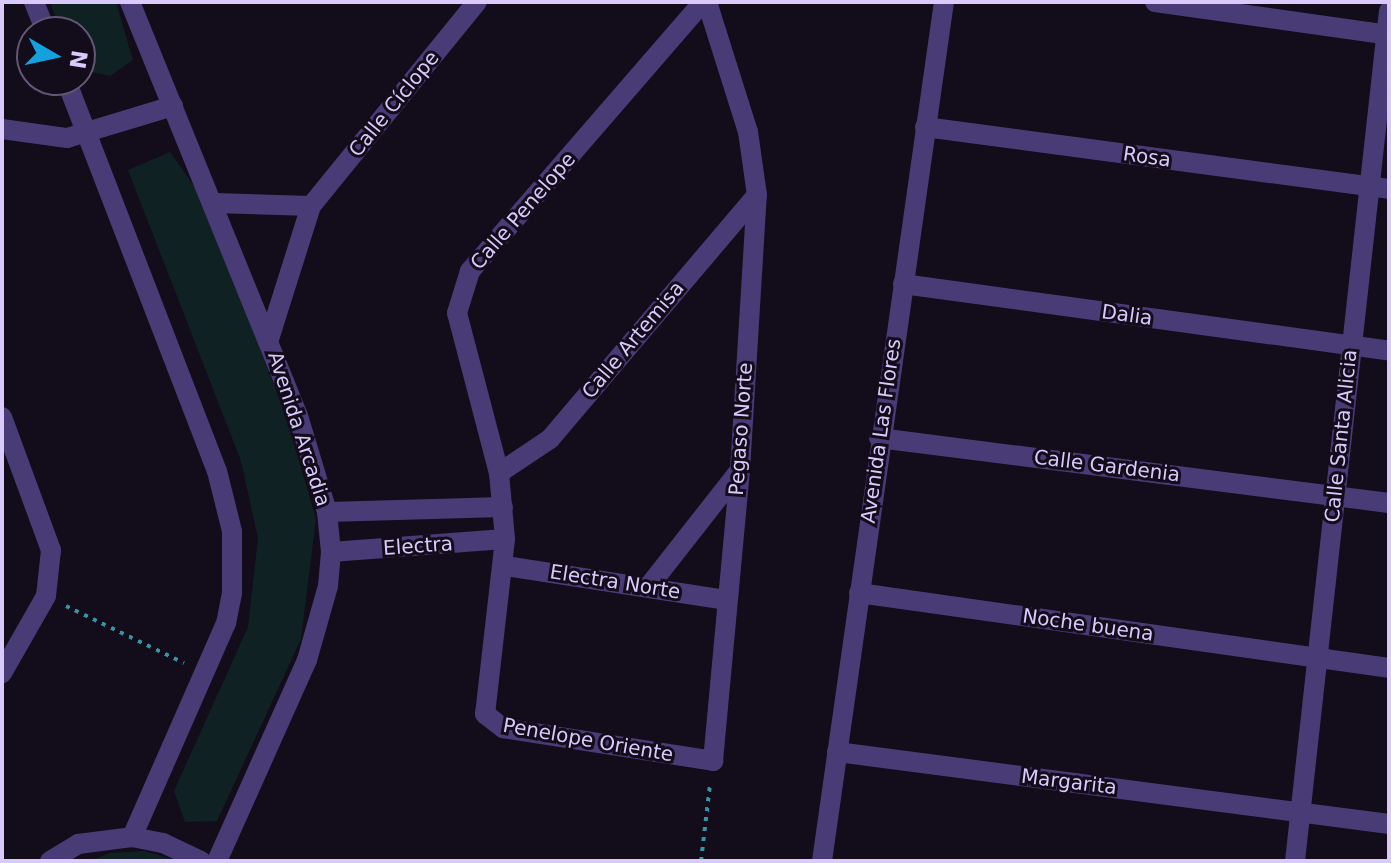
<!DOCTYPE html>
<meta charset="utf-8">
<style>
body{margin:0}
#map{position:relative;width:1391px;height:863px;overflow:hidden;background:#120c1b;font-family:"DejaVu Sans",sans-serif}
div>[style]{position:absolute}
.green>*{inset:0;background:#102124}
.path>*{height:4px;margin-top:-2px;transform-origin:0;background:repeating-linear-gradient(90deg,#3695a3 0 4px,transparent 0 10px)}
.minor>*{height:20px;margin:-10px;padding:0 10px;transform-origin:10px;border-radius:10px;background:#493b76}
span{translate:-50% -50%;white-space:nowrap;text-align:center;line-height:1.15;-webkit-text-stroke:6px #120c1b;paint-order:stroke}
.street-label{font-size:20px;color:#d9cafb}
.frame{position:absolute;inset:0;border:4px solid #d9cafb;pointer-events:none}
.north{position:absolute;left:16px;top:16px;width:80px;height:80px;box-sizing:border-box;background:#120c1b;border:2px solid #625875;border-radius:50%;rotate:99deg;font-size:22px;font-weight:700;line-height:32px;text-align:center;color:#d9cafb}
.north::after{content:'';display:block;margin:auto;width:28px;height:36px;background:#12a3df;clip-path:polygon(50% 0,100% 100%,50% 72%,0 100%)}
</style>
<div id="map">
<div class="green">
<i style="clip-path:polygon(50px 2px,116px 2px,133px 60px,110px 76px,88px 71px,80px 61px,80px 32px,61px 32px)"></i>
<i style="clip-path:polygon(170px 152px,197px 190px,241px 300px,286px 416px,316px 519px,301px 639px,217px 821px,185px 822px,174px 791px,248px 627px,258px 538px,241px 461px,128px 170px)"></i>
<i style="clip-path:polygon(145px 851px,177px 861px,90px 861px,110px 853px)"></i>
</div>
<div class="path">
<i style="left:66px;top:606px;width:131px;rotate:25.8deg"></i>
<i style="left:701px;top:861px;width:78px;rotate:-83.3deg"></i>
</div>
<div class="minor">
<i style="left:34px;top:2px;width:32px;rotate:68deg"></i>
<i style="left:130px;top:2px;width:447px;rotate:67.9deg"></i>
<i style="left:298px;top:416px;width:100px;rotate:73.2deg"></i>
<i style="left:327px;top:512px;width:40px;rotate:84.3deg"></i>
<i style="left:331px;top:552px;width:34px;rotate:95deg"></i>
<i style="left:328px;top:586px;width:77px;rotate:105.8deg"></i>
<i style="left:307px;top:660px;width:220px;rotate:114.1deg"></i>
<i style="left:703px;top:2px;width:356px;rotate:130.9deg"></i>
<i style="left:470px;top:271px;width:44px;rotate:107.2deg"></i>
<i style="left:457px;top:313px;width:165px;rotate:75.3deg"></i>
<i style="left:499px;top:473px;width:66px;rotate:84.8deg"></i>
<i style="left:505px;top:539px;width:176px;rotate:96.5deg"></i>
<i style="left:485px;top:714px;width:23px;rotate:38deg"></i>
<i style="left:503px;top:728px;width:213px;rotate:8.9deg"></i>
<i style="left:713px;top:761px;width:292px;rotate:-84.7deg"></i>
<i style="left:740px;top:470px;width:276px;rotate:-86.5deg"></i>
<i style="left:757px;top:195px;width:64px;rotate:-98.1deg"></i>
<i style="left:748px;top:132px;width:136px;rotate:-107.5deg"></i>
<i style="left:1155px;top:2px;width:236px;rotate:8deg"></i>
<i style="left:66px;top:80px;width:419px;rotate:68.9deg"></i>
<i style="left:217px;top:471px;width:62px;rotate:76deg"></i>
<i style="left:232px;top:531px;width:62px;rotate:90deg"></i>
<i style="left:232px;top:593px;width:31px;rotate:101deg"></i>
<i style="left:226px;top:623px;width:234px;rotate:113.7deg"></i>
<i style="left:925px;top:127px;width:468px;rotate:7.6deg"></i>
<i style="left:2px;top:129px;width:66px;rotate:7.9deg"></i>
<i style="left:67px;top:138px;width:111px;rotate:-16.8deg"></i>
<i style="left:214px;top:203px;width:97px;rotate:1.8deg"></i>
<i style="left:903px;top:284px;width:491px;rotate:7.8deg"></i>
<i style="left:269px;top:339px;width:139px;rotate:-72.5deg"></i>
<i style="left:311px;top:206px;width:263px;rotate:-50.9deg"></i>
<i style="left:2px;top:417px;width:142px;rotate:69.8deg"></i>
<i style="left:51px;top:550px;width:46px;rotate:96.2deg"></i>
<i style="left:46px;top:596px;width:89px;rotate:119.7deg"></i>
<i style="left:879px;top:438px;width:514px;rotate:7.26deg"></i>
<i style="left:499px;top:473px;width:61px;rotate:-33.7deg"></i>
<i style="left:550px;top:439px;width:320px;rotate:-49.7deg"></i>
<i style="left:327px;top:512px;width:176px;rotate:-1.6deg"></i>
<i style="left:331px;top:552px;width:174px;rotate:-4.3deg"></i>
<i style="left:506px;top:566px;width:222px;rotate:8.8deg"></i>
<i style="left:649px;top:586px;width:147px;rotate:-51.9deg"></i>
<i style="left:859px;top:593px;width:535px;rotate:8.05deg"></i>
<i style="left:837px;top:752px;width:557px;rotate:7.43deg"></i>
<i style="left:50px;top:861px;width:33px;rotate:-31deg"></i>
<i style="left:78px;top:844px;width:54px;rotate:-7.4deg"></i>
<i style="left:132px;top:837px;width:32px;rotate:11deg"></i>
<i style="left:163px;top:843px;width:42px;rotate:25.3deg"></i>
<i style="left:822px;top:861px;width:868px;rotate:-81.92deg"></i>
<i style="left:1295px;top:861px;width:855px;rotate:-83.69deg"></i>
</div>
<div class="street-label">
<span style="left:394px;top:104px;rotate:-51deg">Calle Cíclope</span>
<span style="left:1147px;top:157px;rotate:8deg">Rosa</span>
<span style="left:523px;top:211px;rotate:-49deg">Calle Penelope</span>
<span style="left:1127px;top:315px;rotate:8deg">Dalia</span>
<span style="left:633px;top:340px;rotate:-50deg">Calle Artemisa</span>
<span style="left:299px;top:429px;rotate:72deg">Avenida Arcadia</span>
<span style="left:741px;top:429px;rotate:-86deg">Pegaso Norte</span>
<span style="left:881px;top:431px;rotate:-82deg">Avenida Las Flores</span>
<span style="left:1341px;top:436px;rotate:-84deg">Calle Santa Alicia</span>
<span style="left:1107px;top:466px;rotate:7deg">Calle Gardenia</span>
<span style="left:418px;top:546px;rotate:-4deg">Electra</span>
<span style="left:615px;top:582px;rotate:9deg">Electra Norte</span>
<span style="left:1088px;top:625px;rotate:8deg">Noche buena</span>
<span style="left:588px;top:740px;rotate:10deg">Penelope Oriente</span>
<span style="left:1069px;top:782px;rotate:7deg">Margarita</span>
</div>
<div class="frame"></div>
<div class="north">N</div>
</div>
